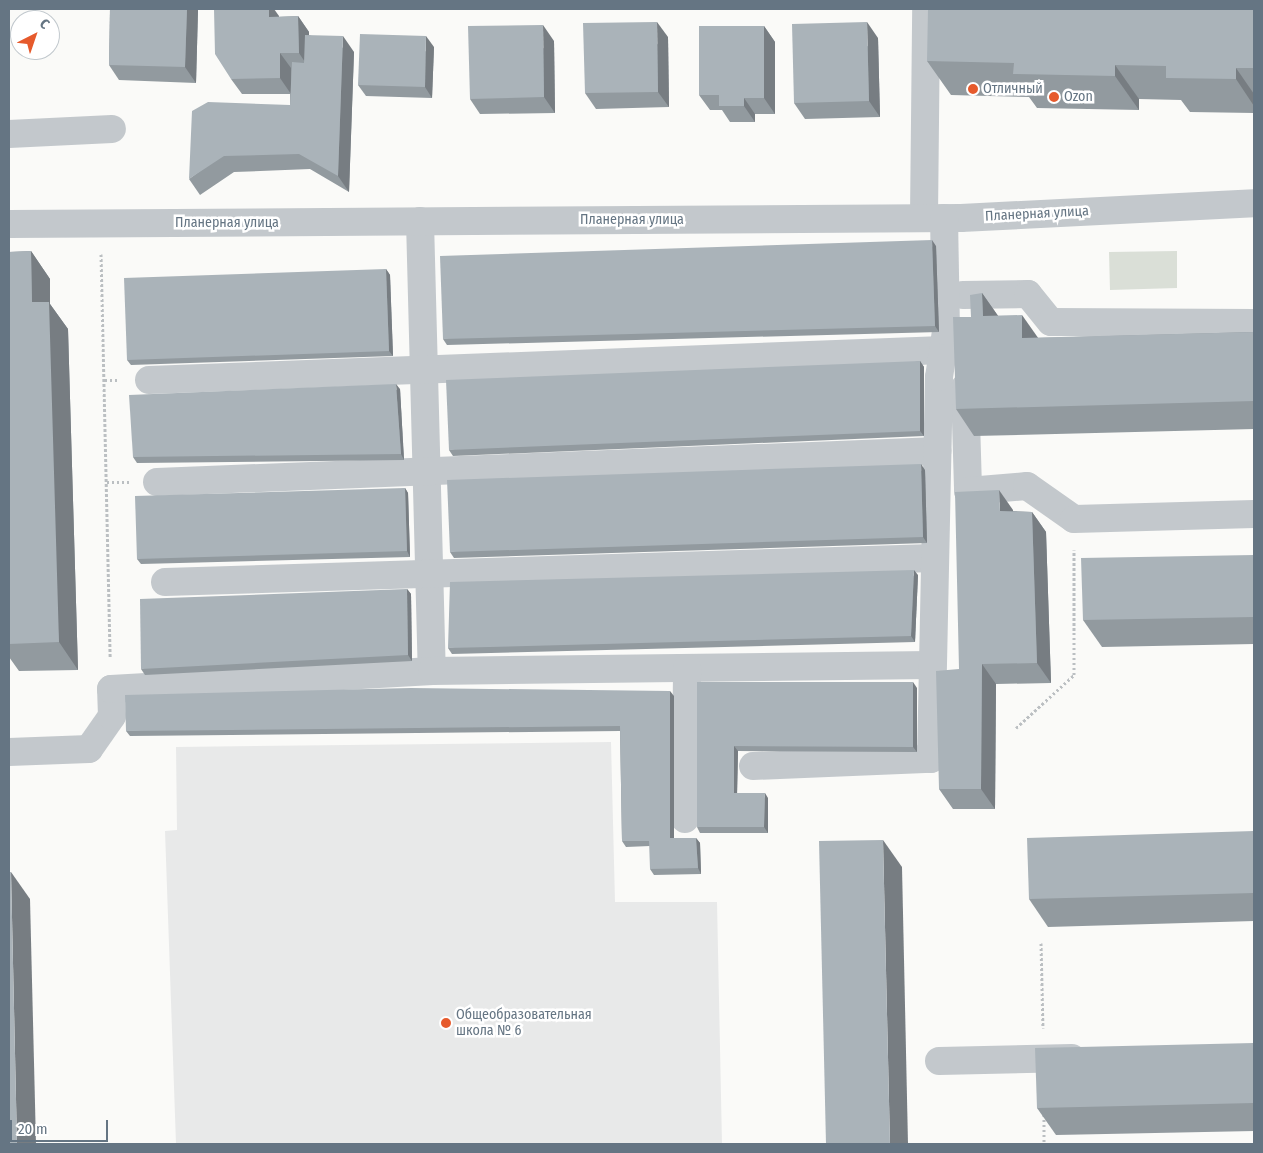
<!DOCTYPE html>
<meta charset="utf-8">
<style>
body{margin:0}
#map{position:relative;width:1263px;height:1153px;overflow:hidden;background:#fafaf8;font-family:"Fira Sans Condensed",sans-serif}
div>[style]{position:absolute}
.built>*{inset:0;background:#e8e9e9}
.green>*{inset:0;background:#dadfd7}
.path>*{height:3px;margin-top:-1.5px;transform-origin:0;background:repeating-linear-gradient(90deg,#bbbfc2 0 2.5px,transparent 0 5px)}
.minor>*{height:28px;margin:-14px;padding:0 14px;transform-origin:14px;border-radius:14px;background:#c3c8cc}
.wall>*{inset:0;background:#929a9f}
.shaded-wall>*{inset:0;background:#777d82}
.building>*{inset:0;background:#aab3b9}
.dots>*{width:14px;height:14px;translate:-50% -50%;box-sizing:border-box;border:2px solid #fff;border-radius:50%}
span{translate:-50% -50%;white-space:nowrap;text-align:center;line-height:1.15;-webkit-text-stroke:5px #fff;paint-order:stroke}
.poi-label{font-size:14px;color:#657583}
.left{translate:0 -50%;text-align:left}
.street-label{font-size:14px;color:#657583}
.frame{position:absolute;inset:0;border:10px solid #657583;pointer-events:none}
.north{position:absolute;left:10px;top:10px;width:50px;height:50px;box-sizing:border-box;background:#fff;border:1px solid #c1c8cd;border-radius:50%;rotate:41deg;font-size:14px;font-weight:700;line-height:20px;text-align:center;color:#657583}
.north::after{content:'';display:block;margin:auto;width:18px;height:22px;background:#e65a2c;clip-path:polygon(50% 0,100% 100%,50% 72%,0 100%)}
.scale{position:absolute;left:10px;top:1120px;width:98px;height:22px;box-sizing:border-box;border:2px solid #657583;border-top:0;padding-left:6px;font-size:15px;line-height:18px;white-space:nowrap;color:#657583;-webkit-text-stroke:4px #fff;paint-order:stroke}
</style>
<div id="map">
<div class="built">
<i style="clip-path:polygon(611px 742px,615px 902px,717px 902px,722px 1144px,176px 1144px,165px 831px,177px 830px,176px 747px)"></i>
</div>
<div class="green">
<i style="clip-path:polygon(1177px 251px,1177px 288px,1110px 290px,1109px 252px)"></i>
</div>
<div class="path">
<i style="left:101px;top:254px;width:404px;rotate:88.7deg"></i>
<i style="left:105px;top:380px;width:14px"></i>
<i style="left:107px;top:482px;width:22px"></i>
<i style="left:1016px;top:728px;width:79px;rotate:-42.4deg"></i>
<i style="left:1074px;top:675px;width:125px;rotate:-90deg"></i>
<i style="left:1041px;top:943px;width:85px;rotate:88.7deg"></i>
<i style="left:1044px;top:1114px;width:30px;rotate:90deg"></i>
</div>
<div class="minor">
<i style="left:9px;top:134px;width:103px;rotate:-2.8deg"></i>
<i style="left:924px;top:217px;width:208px;rotate:-89.4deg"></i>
<i style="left:420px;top:221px;width:450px;rotate:88.5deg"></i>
<i style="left:9px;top:224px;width:952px;rotate:-0.36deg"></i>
<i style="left:961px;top:218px;width:293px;rotate:-2.9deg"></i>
<i style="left:963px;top:295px;width:65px;rotate:-0.9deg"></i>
<i style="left:1028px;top:294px;width:36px;rotate:51deg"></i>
<i style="left:1051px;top:322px;width:203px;rotate:0.3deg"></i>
<i style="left:149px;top:380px;width:795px;rotate:-2.16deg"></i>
<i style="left:965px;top:387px;width:104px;rotate:88.3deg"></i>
<i style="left:968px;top:491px;width:59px;rotate:-4.8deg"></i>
<i style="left:1027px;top:486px;width:57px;rotate:35.1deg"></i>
<i style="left:1074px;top:519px;width:180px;rotate:-1.6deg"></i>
<i style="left:157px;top:482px;width:781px;rotate:-2.28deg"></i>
<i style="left:165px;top:582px;width:769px;rotate:-1.79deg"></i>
<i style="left:9px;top:752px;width:80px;rotate:-2.1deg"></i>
<i style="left:89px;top:749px;width:40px;rotate:-55.1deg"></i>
<i style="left:112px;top:716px;width:27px;rotate:-92deg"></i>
<i style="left:111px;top:689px;width:322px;rotate:-3.2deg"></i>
<i style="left:432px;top:671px;width:499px;rotate:-0.7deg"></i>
<i style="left:753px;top:766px;width:178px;rotate:-2.3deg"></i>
<i style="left:931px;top:759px;width:382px;rotate:-88.8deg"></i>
<i style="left:939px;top:377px;width:47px;rotate:-81.3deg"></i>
<i style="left:946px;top:331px;width:113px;rotate:-91deg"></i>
<i style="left:685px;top:819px;width:151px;rotate:-89.2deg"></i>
<i style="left:939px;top:1061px;width:133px;rotate:-1.3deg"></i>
</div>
<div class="wall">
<i style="clip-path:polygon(110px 9px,197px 9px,198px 10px,196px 83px,119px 80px,109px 65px)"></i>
<i style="clip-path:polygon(1254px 9px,1254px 113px,1190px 112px,1181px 100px,1139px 99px,1139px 110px,1037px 108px,1029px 97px,951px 95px,927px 61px)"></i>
<i style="clip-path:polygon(279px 16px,279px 17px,298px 16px,309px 32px,309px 35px,354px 52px,349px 192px,310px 169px,234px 172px,200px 195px,189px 179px,290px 105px,290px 94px,242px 94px,231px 79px)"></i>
<i style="clip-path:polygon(764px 26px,775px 42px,775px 114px,755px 114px,755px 122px,730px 122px,722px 110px,710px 110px,699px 95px)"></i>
<i style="clip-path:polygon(668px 37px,669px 107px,596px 109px,585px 93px)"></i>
<i style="clip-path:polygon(878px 38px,880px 117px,805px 119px,794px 103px)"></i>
<i style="clip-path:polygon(554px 41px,555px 113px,480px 114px,470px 99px)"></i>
<i style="clip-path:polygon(434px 47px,432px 98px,366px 96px,358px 85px)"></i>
<i style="clip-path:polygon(936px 246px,939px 332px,447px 345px,443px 339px)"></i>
<i style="clip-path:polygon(31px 251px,50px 279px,50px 304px,68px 329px,78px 670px,19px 671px,9px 657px,9px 252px)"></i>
<i style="clip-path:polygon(386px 269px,390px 275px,393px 356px,131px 365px,127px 360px)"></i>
<i style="clip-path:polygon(982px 293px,998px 316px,1037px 338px,1254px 332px,1254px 429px,974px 436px,956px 409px,971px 317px)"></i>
<i style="clip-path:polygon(920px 361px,924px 367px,924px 436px,453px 456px,449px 450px)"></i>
<i style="clip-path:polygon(400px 389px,404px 460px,137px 463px,133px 457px)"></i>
<i style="clip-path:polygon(925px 470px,927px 543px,454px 558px,450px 552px)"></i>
<i style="clip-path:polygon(405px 488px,408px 493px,410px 557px,141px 564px,137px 559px)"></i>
<i style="clip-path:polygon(1013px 510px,1013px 511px,1032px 512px,1046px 532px,1051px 683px,996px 684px,995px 809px,953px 809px,939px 789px,959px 669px)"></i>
<i style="clip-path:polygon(1254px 555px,1254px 644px,1102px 647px,1083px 620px)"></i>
<i style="clip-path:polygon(918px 575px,915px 642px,452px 654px,448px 648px)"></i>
<i style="clip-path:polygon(407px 589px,411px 594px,412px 661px,145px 675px,141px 669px)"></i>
<i style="clip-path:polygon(697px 682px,917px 688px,917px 752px,738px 751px,737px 793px,768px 798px,768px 833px,700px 833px,697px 827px)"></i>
<i style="clip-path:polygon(674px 696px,674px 838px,696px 838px,700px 843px,701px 874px,654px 875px,650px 869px,650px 846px,626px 847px,622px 841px,620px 731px,130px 736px,126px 731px)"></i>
<i style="clip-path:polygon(1254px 831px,1254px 921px,1048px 927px,1029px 899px)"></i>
<i style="clip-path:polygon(1254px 1043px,1254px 1131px,1056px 1135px,1037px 1108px)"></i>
</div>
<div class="shaded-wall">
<i style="clip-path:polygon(187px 9px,197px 9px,198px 10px,196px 83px,185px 67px)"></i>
<i style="clip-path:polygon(269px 9px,274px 9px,279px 16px,280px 32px,269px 17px)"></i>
<i style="clip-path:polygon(298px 16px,309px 32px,309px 68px,299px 53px)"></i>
<i style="clip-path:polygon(657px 22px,668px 37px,669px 107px,658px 92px)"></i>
<i style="clip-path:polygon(867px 22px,878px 38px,880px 117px,869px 101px)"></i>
<i style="clip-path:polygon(543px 25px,554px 41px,555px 113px,544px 97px)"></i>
<i style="clip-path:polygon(764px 26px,775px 42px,775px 114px,764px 98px)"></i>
<i style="clip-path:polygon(343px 36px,354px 52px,349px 192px,338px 176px)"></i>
<i style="clip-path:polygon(426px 36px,434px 47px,432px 98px,425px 87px)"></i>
<i style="clip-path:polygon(280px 53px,291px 68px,291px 94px,280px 78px)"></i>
<i style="clip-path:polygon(1115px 65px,1139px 99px,1139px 110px,1115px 76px)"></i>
<i style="clip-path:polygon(1236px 68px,1254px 94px,1254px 106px,1236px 79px)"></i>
<i style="clip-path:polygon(744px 98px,755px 114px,755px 122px,744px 106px)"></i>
<i style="clip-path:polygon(932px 240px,936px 246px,939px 332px,935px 326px)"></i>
<i style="clip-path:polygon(31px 251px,50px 279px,50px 304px,68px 329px,78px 670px,59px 642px,32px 302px)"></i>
<i style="clip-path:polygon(386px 269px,390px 275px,393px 356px,389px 351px)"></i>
<i style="clip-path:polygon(982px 293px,1001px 320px,983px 316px)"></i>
<i style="clip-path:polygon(1022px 315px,1041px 342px,1022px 338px)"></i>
<i style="clip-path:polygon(920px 361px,924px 367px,924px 436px,920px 431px)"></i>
<i style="clip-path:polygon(396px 384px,400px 389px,404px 460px,401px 454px)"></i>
<i style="clip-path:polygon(921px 464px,925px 470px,927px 543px,923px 537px)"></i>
<i style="clip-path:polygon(405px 488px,408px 493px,410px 557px,407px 551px)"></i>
<i style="clip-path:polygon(999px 490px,1013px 510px,1014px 531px,1000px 511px)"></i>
<i style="clip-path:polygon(1032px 512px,1046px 532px,1051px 683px,1037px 663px)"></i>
<i style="clip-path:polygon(914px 570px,918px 575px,915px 642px,911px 636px)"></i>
<i style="clip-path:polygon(407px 589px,411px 594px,412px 661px,408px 655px)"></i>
<i style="clip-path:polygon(982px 664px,996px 684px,995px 809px,981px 789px)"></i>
<i style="clip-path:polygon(913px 682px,917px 688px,917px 752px,913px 747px)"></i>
<i style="clip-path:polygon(670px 691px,674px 696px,674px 843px,670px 838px)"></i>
<i style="clip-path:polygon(734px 746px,738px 751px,737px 798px,734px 793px)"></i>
<i style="clip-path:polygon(765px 793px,768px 798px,768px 833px,764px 827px)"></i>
<i style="clip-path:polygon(696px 838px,700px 843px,701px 874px,698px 868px)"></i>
<i style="clip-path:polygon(883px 840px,902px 867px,908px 1144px,890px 1144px)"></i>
<i style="clip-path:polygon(11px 872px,30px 899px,36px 1144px,17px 1144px)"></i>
</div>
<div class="building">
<i style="clip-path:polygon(110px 9px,187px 9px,185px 67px,109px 65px)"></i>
<i style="clip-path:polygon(214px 9px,269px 9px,269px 17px,298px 16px,299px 53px,280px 53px,280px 78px,231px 79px,215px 54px)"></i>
<i style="clip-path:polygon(928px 9px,1254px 9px,1254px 68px,1236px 68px,1236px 79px,1166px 78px,1166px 66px,1115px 65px,1115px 76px,1013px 74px,1014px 63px,927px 61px)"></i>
<i style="clip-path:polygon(657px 22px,658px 92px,585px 93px,583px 23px)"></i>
<i style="clip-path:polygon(867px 22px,869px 101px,794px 103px,792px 24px)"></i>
<i style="clip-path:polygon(543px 25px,544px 97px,470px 99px,468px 26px)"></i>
<i style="clip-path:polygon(699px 26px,764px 26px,764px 98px,744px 98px,744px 106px,719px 106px,719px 95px,699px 95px)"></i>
<i style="clip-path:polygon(360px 34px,426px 36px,425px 87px,358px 85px)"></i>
<i style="clip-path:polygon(305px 35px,343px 36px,338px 176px,299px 154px,224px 156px,189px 179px,192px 111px,208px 102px,290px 105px,292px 62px,304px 63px)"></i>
<i style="clip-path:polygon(932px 240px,935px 326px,443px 339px,440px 256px)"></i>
<i style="clip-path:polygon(31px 251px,32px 302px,49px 302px,59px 642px,9px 644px,9px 252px)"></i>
<i style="clip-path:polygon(386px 269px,389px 351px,127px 360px,124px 278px)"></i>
<i style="clip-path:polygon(982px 293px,983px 316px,1022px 315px,1022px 338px,1254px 332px,1254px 401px,956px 409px,953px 317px,971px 317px,970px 295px)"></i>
<i style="clip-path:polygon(920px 361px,920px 431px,449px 450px,446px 380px)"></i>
<i style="clip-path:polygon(396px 384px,401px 454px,133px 457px,129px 395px)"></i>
<i style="clip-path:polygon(921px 464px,923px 537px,450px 552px,447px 480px)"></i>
<i style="clip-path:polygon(405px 488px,407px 551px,137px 559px,135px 496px)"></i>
<i style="clip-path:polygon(999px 490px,1000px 511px,1032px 512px,1037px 663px,982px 664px,981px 789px,939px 789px,936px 671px,959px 669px,955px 492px)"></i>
<i style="clip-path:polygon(1254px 555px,1254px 617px,1083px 620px,1081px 558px)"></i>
<i style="clip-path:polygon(914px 570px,911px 636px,448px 648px,450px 582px)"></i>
<i style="clip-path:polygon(407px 589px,408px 655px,141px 669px,140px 599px)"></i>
<i style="clip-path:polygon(697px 682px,913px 682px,913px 747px,734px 746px,734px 793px,765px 793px,764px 827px,697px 827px)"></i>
<i style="clip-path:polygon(411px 688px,670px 691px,670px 838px,696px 838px,698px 868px,650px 869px,649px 841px,622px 841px,620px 726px,126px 731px,125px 695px)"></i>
<i style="clip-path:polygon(1254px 831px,1254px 893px,1029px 899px,1027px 838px)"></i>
<i style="clip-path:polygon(883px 840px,890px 1144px,826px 1144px,819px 841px)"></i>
<i style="clip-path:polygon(9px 872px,11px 872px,17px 1144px,9px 1144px)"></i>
<i style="clip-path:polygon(1254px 1043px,1254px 1103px,1037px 1108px,1035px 1048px)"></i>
</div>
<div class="dots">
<i style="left:973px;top:89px;background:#e65a2c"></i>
<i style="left:1054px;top:97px;background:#e65a2c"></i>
<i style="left:446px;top:1023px;background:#e65a2c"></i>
</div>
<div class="poi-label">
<span class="left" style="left:983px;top:89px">Отличный</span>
<span class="left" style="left:1064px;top:97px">Ozon</span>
<span class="left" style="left:456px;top:1023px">Общеобразовательная<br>школа № 6</span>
</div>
<div class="street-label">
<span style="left:1037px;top:214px;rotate:-3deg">Планерная улица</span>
<span style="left:632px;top:220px">Планерная улица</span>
<span style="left:227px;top:223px">Планерная улица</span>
</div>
<div class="frame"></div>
<div class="north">С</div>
<div class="scale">20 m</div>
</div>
